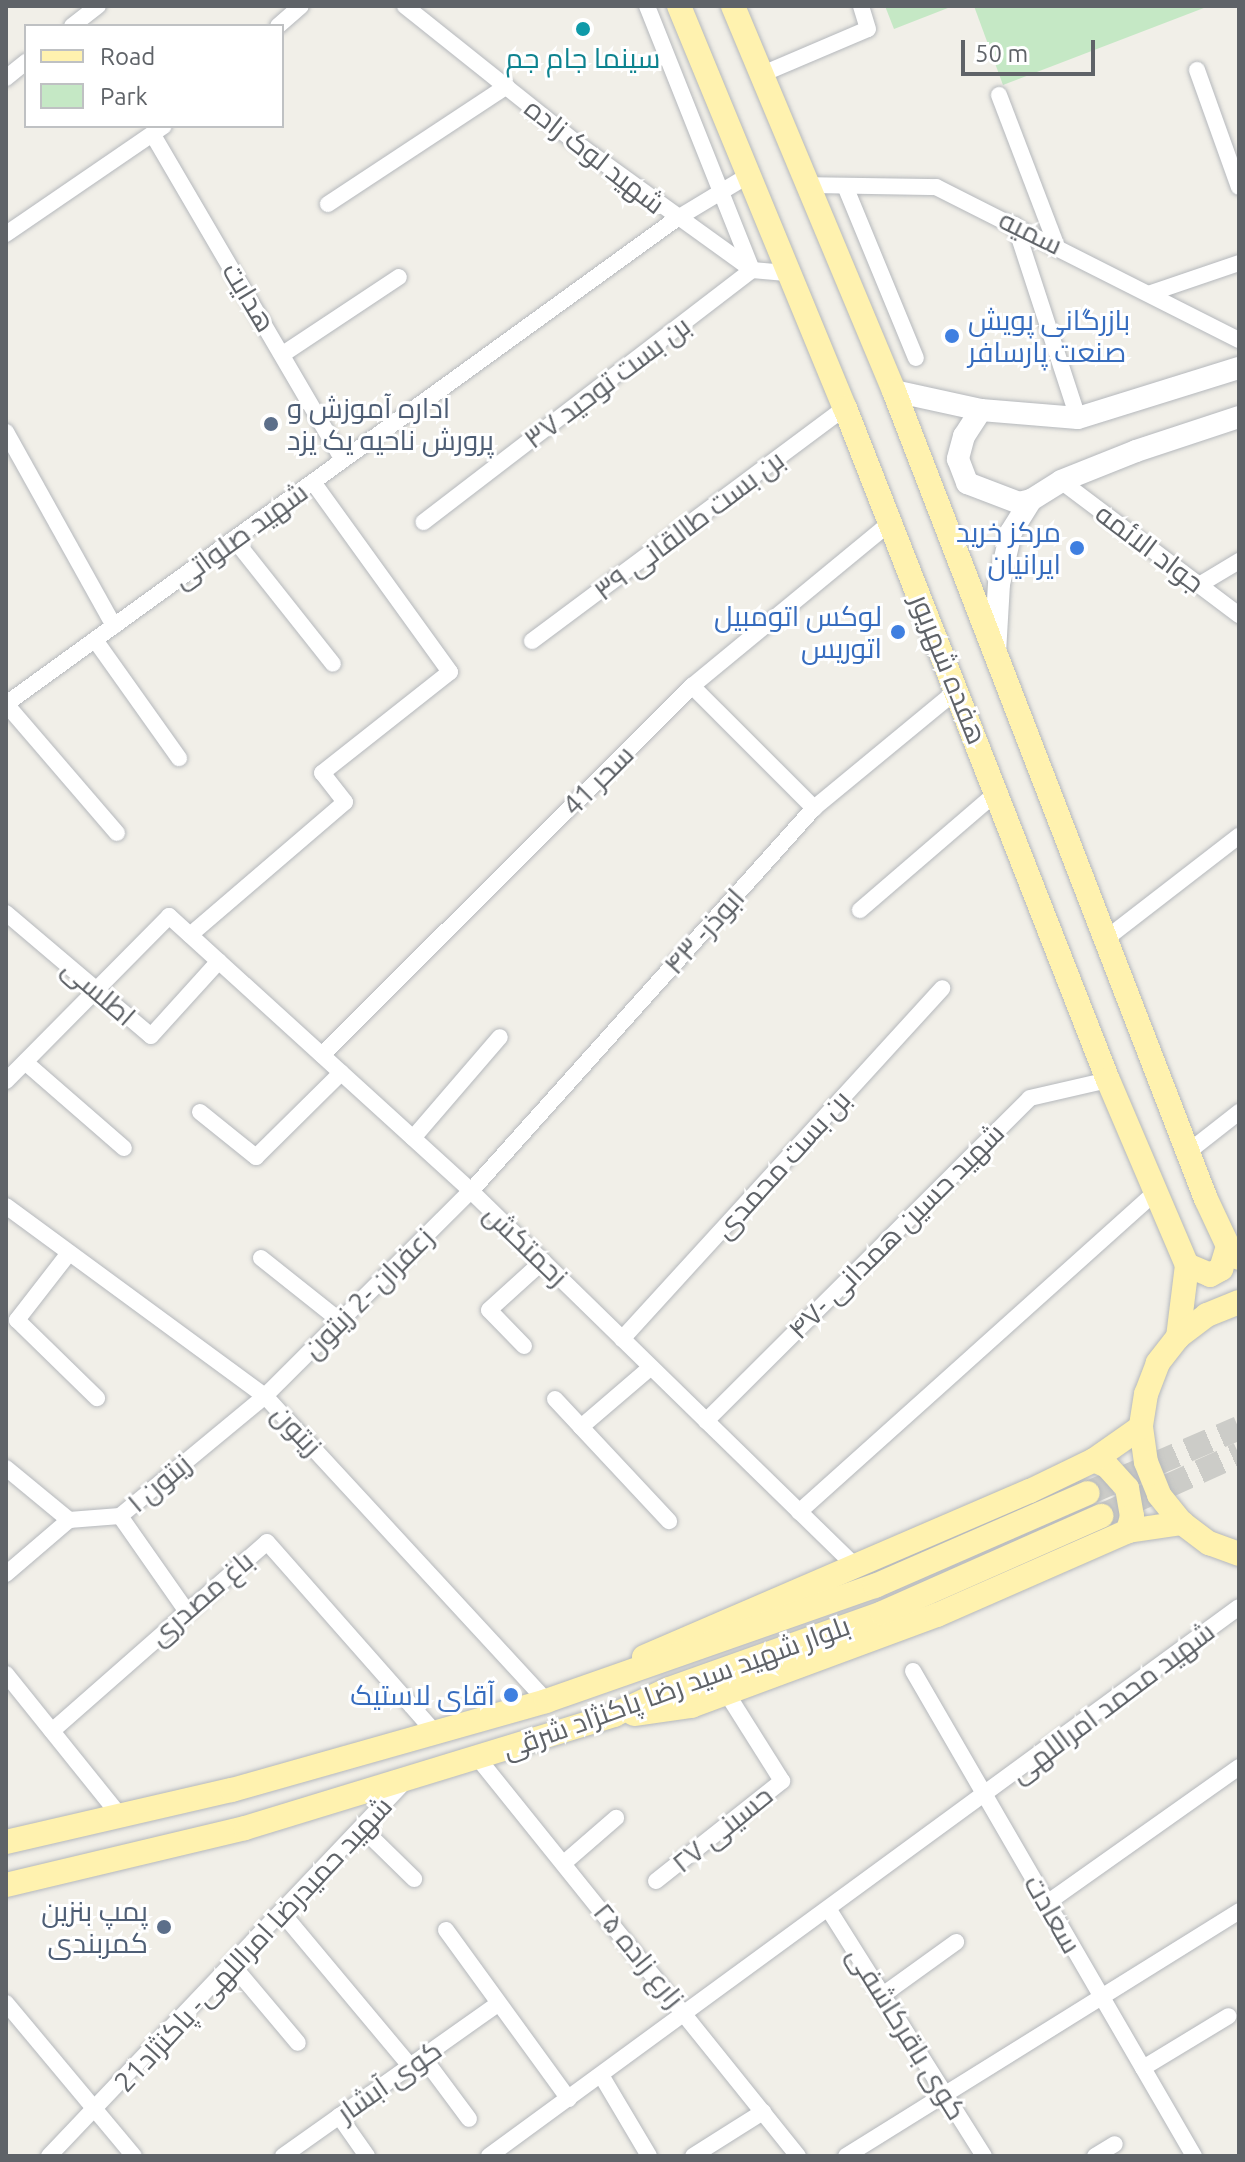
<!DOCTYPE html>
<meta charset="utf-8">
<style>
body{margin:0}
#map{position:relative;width:1245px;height:2162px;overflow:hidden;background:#f1efe8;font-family:Ubuntu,Cairo,sans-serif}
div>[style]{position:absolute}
.green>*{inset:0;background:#c5e8c5}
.primary-tunnel>*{height:24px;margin-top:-12px;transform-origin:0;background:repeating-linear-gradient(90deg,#ccccc8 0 24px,transparent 0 36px)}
.roads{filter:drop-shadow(0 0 2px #b5b8bc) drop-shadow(0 0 2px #b5b8bc)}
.street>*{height:16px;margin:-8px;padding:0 8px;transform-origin:8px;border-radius:8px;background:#fff}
.secondary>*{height:22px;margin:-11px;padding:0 11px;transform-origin:11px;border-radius:11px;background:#fff}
.primary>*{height:24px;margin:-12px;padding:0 12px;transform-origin:12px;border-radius:12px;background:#fff2af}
.dots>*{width:22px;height:22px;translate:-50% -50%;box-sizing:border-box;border:4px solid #fff;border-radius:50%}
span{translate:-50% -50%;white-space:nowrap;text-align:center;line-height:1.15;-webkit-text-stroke:6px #fff;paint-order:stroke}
.culture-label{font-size:28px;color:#0d838f}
.street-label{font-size:28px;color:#5f6368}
.shop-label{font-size:28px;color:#366cbe}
.left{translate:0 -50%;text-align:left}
.right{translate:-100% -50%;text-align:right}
.service-label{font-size:28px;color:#4e5e75}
.frame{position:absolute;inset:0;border:8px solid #5f6368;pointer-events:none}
.legend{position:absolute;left:24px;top:24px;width:260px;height:104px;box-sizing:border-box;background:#fff;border:2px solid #bfc1c3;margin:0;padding:10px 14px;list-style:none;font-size:24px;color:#5f6368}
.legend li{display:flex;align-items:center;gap:16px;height:40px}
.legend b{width:40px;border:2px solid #bfc1c3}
.scale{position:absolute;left:961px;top:40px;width:134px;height:36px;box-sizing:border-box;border:4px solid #5f6368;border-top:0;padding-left:10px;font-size:24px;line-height:28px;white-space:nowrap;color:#5f6368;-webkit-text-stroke:6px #fff;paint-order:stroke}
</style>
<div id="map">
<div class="green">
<i style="clip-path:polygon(885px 6px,953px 6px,894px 29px)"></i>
<i style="clip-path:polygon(974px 6px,1209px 6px,1003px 85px)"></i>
</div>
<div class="primary-tunnel">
<i style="left:1088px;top:1493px;width:164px;rotate:-23.3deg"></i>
<i style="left:1101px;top:1516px;width:151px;rotate:-24.2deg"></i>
</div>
<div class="roads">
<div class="street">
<i style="left:405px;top:6px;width:228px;rotate:38.6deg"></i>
<i style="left:583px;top:148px;width:208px;rotate:35.8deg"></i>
<i style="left:752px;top:270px;width:414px;rotate:142.5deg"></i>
<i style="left:647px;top:6px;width:284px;rotate:68.3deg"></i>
<i style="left:752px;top:270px;width:37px;rotate:5deg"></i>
<i style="left:72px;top:26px;width:33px;rotate:-38deg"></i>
<i style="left:278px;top:26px;width:30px;rotate:-41deg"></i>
<i style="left:1197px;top:70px;width:124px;rotate:70.3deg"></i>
<i style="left:760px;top:75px;width:117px;rotate:-23.1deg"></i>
<i style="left:868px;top:29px;width:24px;rotate:-107deg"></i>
<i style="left:6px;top:78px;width:26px;rotate:-39deg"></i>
<i style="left:999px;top:95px;width:160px;rotate:69.1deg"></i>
<i style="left:153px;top:135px;width:376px;rotate:59.7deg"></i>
<i style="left:806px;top:185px;width:130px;rotate:0.9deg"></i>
<i style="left:936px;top:187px;width:339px;rotate:26.8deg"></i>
<i style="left:845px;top:186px;width:186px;rotate:67.6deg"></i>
<i style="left:328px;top:204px;width:214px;rotate:-33.4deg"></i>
<i style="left:1015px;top:225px;width:203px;rotate:71.9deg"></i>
<i style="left:6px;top:234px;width:191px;rotate:-34.4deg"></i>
<i style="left:1151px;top:293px;width:93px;rotate:-18.8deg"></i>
<i style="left:283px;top:354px;width:139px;rotate:-33.6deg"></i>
<i style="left:6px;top:432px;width:222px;rotate:60.9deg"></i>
<i style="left:1061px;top:481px;width:223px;rotate:37deg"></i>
<i style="left:234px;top:539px;width:159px;rotate:51.6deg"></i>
<i style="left:1199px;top:585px;width:47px;rotate:-31deg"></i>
<i style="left:95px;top:640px;width:145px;rotate:54.6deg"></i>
<i style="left:532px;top:641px;width:390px;rotate:-36.7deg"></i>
<i style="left:692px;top:686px;width:173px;rotate:45deg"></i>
<i style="left:6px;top:704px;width:827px;rotate:-35.9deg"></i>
<i style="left:676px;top:219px;width:85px;rotate:-31.1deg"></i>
<i style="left:6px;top:704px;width:170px;rotate:49.3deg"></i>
<i style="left:860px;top:910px;width:181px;rotate:-40.7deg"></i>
<i style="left:6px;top:913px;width:190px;rotate:40.3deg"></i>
<i style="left:151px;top:1036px;width:101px;rotate:-47.8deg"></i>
<i style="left:190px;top:935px;width:204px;rotate:-40.6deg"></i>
<i style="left:345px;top:802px;width:37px;rotate:-128deg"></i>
<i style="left:322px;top:773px;width:163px;rotate:-38.3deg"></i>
<i style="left:450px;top:672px;width:234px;rotate:-125.8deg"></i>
<i style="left:1103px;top:941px;width:172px;rotate:-37.7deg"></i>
<i style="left:322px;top:1055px;width:523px;rotate:-44.92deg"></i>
<i style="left:692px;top:686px;width:258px;rotate:-39.5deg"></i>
<i style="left:25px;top:1062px;width:131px;rotate:41deg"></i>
<i style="left:6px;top:1081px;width:232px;rotate:-45.3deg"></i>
<i style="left:169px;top:916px;width:408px;rotate:42.3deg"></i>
<i style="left:471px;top:1191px;width:534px;rotate:44.32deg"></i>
<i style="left:200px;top:1112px;width:72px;rotate:38.8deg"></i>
<i style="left:256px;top:1157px;width:120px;rotate:-44.7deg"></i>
<i style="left:413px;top:1138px;width:133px;rotate:-49.3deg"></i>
<i style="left:1188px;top:1152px;width:65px;rotate:-38.1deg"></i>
<i style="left:6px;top:1206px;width:321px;rotate:36.3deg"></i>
<i style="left:265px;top:1396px;width:415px;rotate:47.3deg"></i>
<i style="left:69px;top:1253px;width:85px;rotate:127.8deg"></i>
<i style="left:17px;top:1320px;width:112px;rotate:44.3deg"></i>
<i style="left:261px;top:1258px;width:100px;rotate:38.5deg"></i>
<i style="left:622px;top:1339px;width:475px;rotate:-47.6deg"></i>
<i style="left:524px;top:1346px;width:50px;rotate:-134.2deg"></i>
<i style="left:489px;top:1310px;width:73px;rotate:-42.2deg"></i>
<i style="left:555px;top:1399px;width:38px;rotate:47deg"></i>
<i style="left:581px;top:1427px;width:92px;rotate:-40.6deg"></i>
<i style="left:706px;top:1421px;width:457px;rotate:-44.9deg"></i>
<i style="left:1030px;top:1098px;width:80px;rotate:-13deg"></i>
<i style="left:581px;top:1427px;width:129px;rotate:46.9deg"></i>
<i style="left:6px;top:1468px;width:82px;rotate:39.5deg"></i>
<i style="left:799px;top:1512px;width:478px;rotate:-41.9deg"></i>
<i style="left:120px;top:1516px;width:113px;rotate:55deg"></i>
<i style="left:6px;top:1574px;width:83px;rotate:-40.6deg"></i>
<i style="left:69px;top:1520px;width:51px;rotate:-4.5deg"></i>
<i style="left:120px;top:1516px;width:188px;rotate:-39.6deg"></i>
<i style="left:265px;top:1396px;width:291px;rotate:-44.9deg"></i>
<i style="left:471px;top:1191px;width:514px;rotate:-48.15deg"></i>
<i style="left:814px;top:808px;width:185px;rotate:-39.5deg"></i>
<i style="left:913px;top:1671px;width:561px;rotate:59.91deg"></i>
<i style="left:6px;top:1674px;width:184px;rotate:51.2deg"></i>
<i style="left:52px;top:1731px;width:286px;rotate:-41.3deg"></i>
<i style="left:267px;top:1542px;width:257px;rotate:48.6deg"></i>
<i style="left:477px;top:1757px;width:512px;rotate:51.18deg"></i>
<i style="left:362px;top:1828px;width:73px;rotate:44.4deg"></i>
<i style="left:564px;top:1863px;width:69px;rotate:-40.9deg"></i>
<i style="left:656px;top:1881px;width:161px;rotate:-38.4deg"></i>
<i style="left:782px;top:1781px;width:105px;rotate:-122.2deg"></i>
<i style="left:1047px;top:1903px;width:235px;rotate:-35.3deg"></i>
<i style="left:829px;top:1910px;width:291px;rotate:57.8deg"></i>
<i style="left:283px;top:1914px;width:198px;rotate:50.1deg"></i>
<i style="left:446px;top:1930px;width:209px;rotate:54deg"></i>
<i style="left:234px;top:1967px;width:99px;rotate:49.9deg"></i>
<i style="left:884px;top:1994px;width:89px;rotate:-35.8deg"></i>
<i style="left:6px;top:2003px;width:199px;rotate:50.1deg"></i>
<i style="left:423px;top:2057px;width:77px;rotate:53.4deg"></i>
<i style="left:1143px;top:2068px;width:100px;rotate:-31.2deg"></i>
<i style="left:601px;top:2075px;width:94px;rotate:59.3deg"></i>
<i style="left:339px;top:2116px;width:49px;rotate:55deg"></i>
<i style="left:49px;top:2156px;width:518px;rotate:-46.48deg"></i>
<i style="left:283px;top:2156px;width:261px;rotate:-35.3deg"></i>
<i style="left:489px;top:2156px;width:929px;rotate:-36.2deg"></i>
<i style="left:693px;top:2156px;width:83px;rotate:-32.2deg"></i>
<i style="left:846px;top:2156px;width:463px;rotate:-31.9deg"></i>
<i style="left:1095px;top:2156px;width:23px;rotate:-31deg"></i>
</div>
<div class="secondary">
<i style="left:894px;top:391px;width:89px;rotate:12.3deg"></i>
<i style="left:981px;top:410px;width:97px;rotate:4.7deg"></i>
<i style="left:1078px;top:418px;width:169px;rotate:-17.3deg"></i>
<i style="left:981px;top:410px;width:31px;rotate:123deg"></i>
<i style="left:964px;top:436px;width:24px;rotate:105deg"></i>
<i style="left:958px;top:459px;width:26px;rotate:69deg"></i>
<i style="left:967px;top:483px;width:56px;rotate:21deg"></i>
<i style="left:1019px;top:503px;width:12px;rotate:-14deg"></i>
<i style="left:995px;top:653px;width:69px;rotate:-86.7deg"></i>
<i style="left:999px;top:584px;width:53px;rotate:-77deg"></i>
<i style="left:1011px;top:532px;width:38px;rotate:-58deg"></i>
<i style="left:1031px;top:500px;width:36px;rotate:-32deg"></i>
<i style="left:1061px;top:481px;width:81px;rotate:-21.8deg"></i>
<i style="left:1136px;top:451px;width:108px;rotate:-18.3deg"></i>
</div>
<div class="primary">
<i style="left:679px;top:6px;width:435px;rotate:67.6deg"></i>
<i style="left:845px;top:408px;width:722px;rotate:68.63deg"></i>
<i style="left:1108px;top:1080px;width:201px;rotate:66.9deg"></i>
<i style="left:1187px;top:1265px;width:73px;rotate:97.1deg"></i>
<i style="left:733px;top:6px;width:417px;rotate:67.3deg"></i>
<i style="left:894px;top:391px;width:866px;rotate:68.89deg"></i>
<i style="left:1206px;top:1199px;width:52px;rotate:64.9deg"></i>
<i style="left:1228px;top:1246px;width:16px;rotate:47deg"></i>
<i style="left:1187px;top:1265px;width:25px;rotate:23deg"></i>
<i style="left:1210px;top:1275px;width:13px;rotate:-29deg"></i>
<i style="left:1221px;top:1269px;width:24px;rotate:-73deg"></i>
<i style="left:1239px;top:1302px;width:35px;rotate:158deg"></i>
<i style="left:1207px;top:1315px;width:36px;rotate:143deg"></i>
<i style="left:1178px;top:1337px;width:33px;rotate:128deg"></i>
<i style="left:1158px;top:1363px;width:33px;rotate:111deg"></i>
<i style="left:1146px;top:1394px;width:33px;rotate:99deg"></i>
<i style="left:1141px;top:1427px;width:35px;rotate:82deg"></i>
<i style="left:1146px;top:1462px;width:35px;rotate:68deg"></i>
<i style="left:1159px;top:1495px;width:36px;rotate:51deg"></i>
<i style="left:1182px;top:1523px;width:34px;rotate:37deg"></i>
<i style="left:1209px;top:1543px;width:32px;rotate:20deg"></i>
<i style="left:1094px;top:1460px;width:14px;rotate:25deg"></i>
<i style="left:1107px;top:1466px;width:30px;rotate:48deg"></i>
<i style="left:1127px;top:1488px;width:28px;rotate:80deg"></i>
<i style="left:1132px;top:1516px;width:16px;rotate:105deg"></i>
<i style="left:644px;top:1657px;width:420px;rotate:-23.3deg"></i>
<i style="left:1030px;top:1491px;width:71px;rotate:-25.8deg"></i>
<i style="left:1094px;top:1460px;width:57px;rotate:-35.1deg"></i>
<i style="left:634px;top:1714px;width:58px;rotate:-8deg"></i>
<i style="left:691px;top:1706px;width:262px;rotate:-20.3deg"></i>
<i style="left:937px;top:1615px;width:209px;rotate:-23.7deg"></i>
<i style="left:1128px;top:1531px;width:55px;rotate:-8.4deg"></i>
<i style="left:6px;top:1842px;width:232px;rotate:-13deg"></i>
<i style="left:232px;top:1790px;width:326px;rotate:-15.8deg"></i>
<i style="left:546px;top:1701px;width:349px;rotate:-19.3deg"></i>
<i style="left:875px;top:1586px;width:232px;rotate:-23.6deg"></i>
<i style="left:6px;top:1885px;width:246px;rotate:-13.4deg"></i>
<i style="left:245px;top:1828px;width:386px;rotate:-17deg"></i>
<i style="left:614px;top:1715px;width:61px;rotate:-25.3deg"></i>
<i style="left:669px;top:1689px;width:226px;rotate:-19.6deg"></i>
<i style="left:882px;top:1613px;width:240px;rotate:-23.9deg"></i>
</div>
</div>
<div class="dots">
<i style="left:583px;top:29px;background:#0f9aa8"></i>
<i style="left:952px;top:336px;background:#3f7fe0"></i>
<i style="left:271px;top:424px;background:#5c6f8a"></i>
<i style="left:1077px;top:548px;background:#3f7fe0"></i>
<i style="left:898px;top:632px;background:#3f7fe0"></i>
<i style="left:511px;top:1695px;background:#3f7fe0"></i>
<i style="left:164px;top:1927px;background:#5c6f8a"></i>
</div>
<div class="culture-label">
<span style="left:583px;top:58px">سینما جام جم</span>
</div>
<div class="street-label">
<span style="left:595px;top:156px;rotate:38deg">شهید لوک زاده</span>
<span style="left:1031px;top:232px;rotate:26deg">سمیه</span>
<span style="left:249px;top:297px;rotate:59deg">هدایت</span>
<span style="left:607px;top:382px;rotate:-37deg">بن بست توحید ۳۷</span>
<span style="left:689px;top:525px;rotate:-37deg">بن‌ بست طالقانی ۳۹</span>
<span style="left:240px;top:535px;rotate:-36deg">شهید صلواتی</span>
<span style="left:1150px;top:548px;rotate:37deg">جواد الائمه</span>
<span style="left:949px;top:669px;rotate:68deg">هفده شهریور</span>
<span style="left:598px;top:780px;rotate:-45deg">سحر 41</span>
<span style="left:704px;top:931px;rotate:-48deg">ابوذر- ۴۳</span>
<span style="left:99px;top:992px;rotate:41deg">اطلسی</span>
<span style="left:782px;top:1164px;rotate:-48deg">بن بست محمدی</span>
<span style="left:896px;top:1231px;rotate:-45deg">شهید حسین همدانی -۴۷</span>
<span style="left:526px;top:1245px;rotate:44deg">زحمتکش</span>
<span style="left:368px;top:1293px;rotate:-45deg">زعفران -2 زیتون</span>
<span style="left:297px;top:1430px;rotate:47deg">زیتون</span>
<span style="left:159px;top:1483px;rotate:-40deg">زیتون ۱</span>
<span style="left:201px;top:1598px;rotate:-41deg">باغ مصدری</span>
<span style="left:676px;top:1687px;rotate:-20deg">بلوار شهید سید رضا پاکنژاد شرقی</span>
<span style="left:1112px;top:1702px;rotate:-37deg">شهید محمد امراللهی</span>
<span style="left:722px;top:1829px;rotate:-39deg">حسینی ۲۷</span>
<span style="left:1053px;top:1914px;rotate:60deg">سعادت</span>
<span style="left:253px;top:1944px;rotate:-47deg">شهید حمیدرضا امراللهی- پاکنژاد21</span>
<span style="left:639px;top:1955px;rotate:51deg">زارع زاده ۲۵</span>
<span style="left:907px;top:2033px;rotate:58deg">کوی باقرکاشفی</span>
<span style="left:389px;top:2081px;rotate:-35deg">کوی آبشار</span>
</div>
<div class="shop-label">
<span class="left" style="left:968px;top:336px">بازرگانی پویش<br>صنعت پارسافر</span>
<span class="right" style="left:1061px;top:548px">مرکز خرید<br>ایرانیان</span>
<span class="right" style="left:882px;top:632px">لوکس اتومبیل<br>اتوریس</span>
<span class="right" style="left:495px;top:1695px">آقای لاستیک</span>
</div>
<div class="service-label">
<span class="left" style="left:287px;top:424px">اداره آموزش و<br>پرورش ناحیه یک یزد</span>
<span class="right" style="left:148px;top:1927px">پمپ بنزین<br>کمربندی</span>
</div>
<div class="frame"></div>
<ul class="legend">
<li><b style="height:10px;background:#fff2af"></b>Road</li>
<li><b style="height:22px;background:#c5e8c5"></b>Park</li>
</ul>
<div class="scale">50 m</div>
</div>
